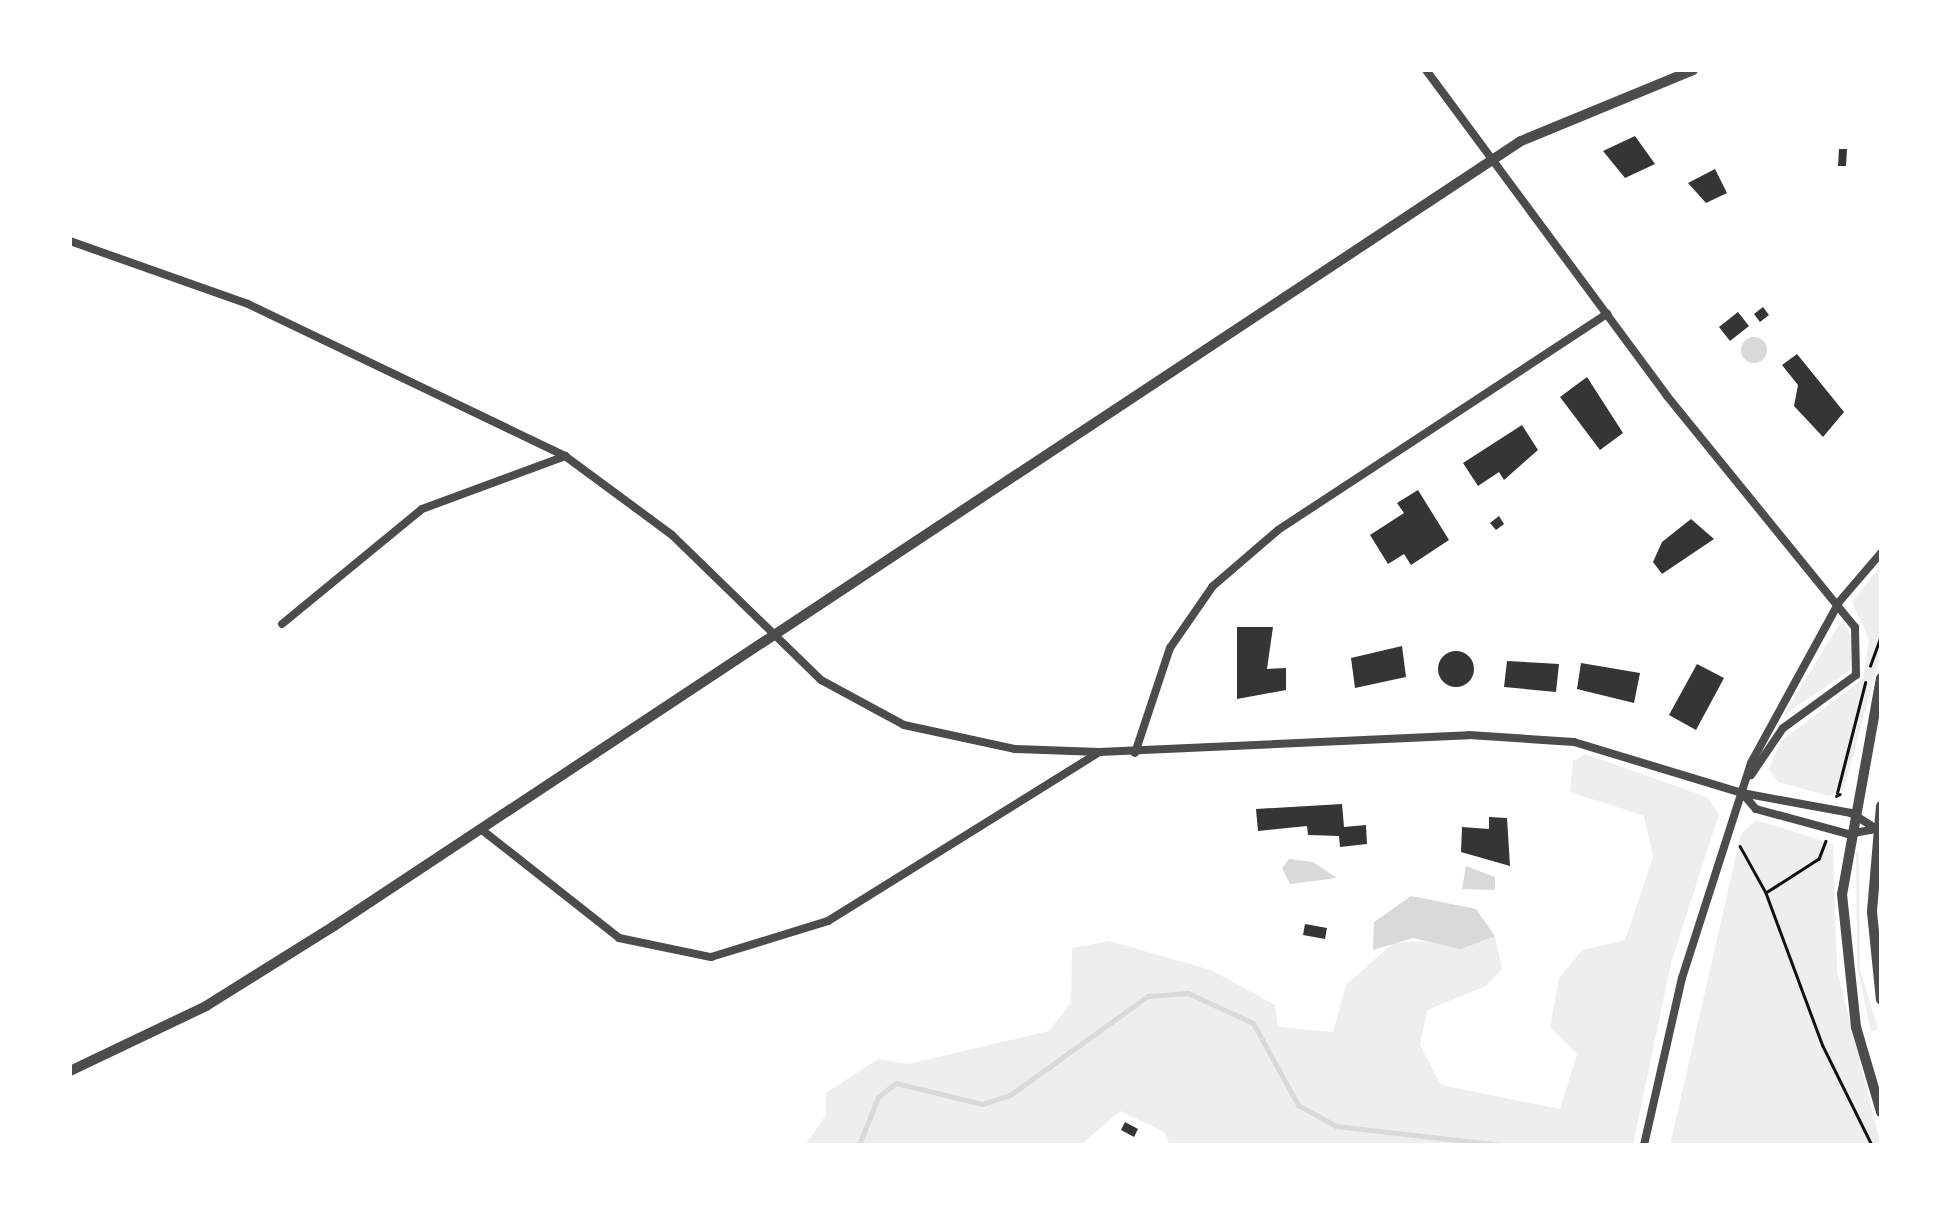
<!DOCTYPE html>
<style>
body{margin:0}
#map{position:relative;width:1951px;height:1215px;overflow:hidden;background:#fff;font-family:Raleway,sans-serif}
div>[style]{position:absolute}
.green>*{inset:0;background:#eee}
.water>*{inset:0;background:#d9d9d9}
.round{border-radius:50%}
.stream>*{height:5px;margin:-2.5px;padding:0 2.5px;transform-origin:2.5px;border-radius:2.5px;background:#d9d9d9}
.building>*{inset:0;background:#353535}
.path>*{height:2.5px;margin:-1.25px;padding:0 1.25px;transform-origin:1.25px;border-radius:1.25px;background:#111}
.minor>*{height:8px;margin:-4px;padding:0 4px;transform-origin:4px;border-radius:4px;background:#4c4c4c}
.tertiary>*{height:10px;margin:-5px;padding:0 5px;transform-origin:5px;border-radius:5px;background:#4c4c4c}
span{translate:-50% -50%;white-space:nowrap;text-align:center;line-height:1.15;-webkit-text-stroke:9px #fff;paint-order:stroke}
.frame{position:absolute;inset:0;border:72px solid #fff;pointer-events:none}
</style>
<div id="map">
<div class="green">
<i style="clip-path:polygon(1881px 565px,1881px 653px,1844px 789px,1829px 796px,1778px 782px,1769px 769px,1781px 741px,1863px 679px,1869px 639px,1852px 602px)"></i>
<i style="clip-path:polygon(1842px 620px,1853px 639px,1850px 670px,1783px 716px)"></i>
<i style="clip-path:polygon(1585px 754px,1707px 797px,1719px 814px,1671px 963px,1633px 1145px,1170px 1145px,1164px 1132px,1120px 1111px,1081px 1145px,805px 1145px,826px 1115px,826px 1093px,878px 1059px,908px 1064px,1049px 1031px,1071px 1003px,1072px 948px,1109px 941px,1211px 970px,1275px 1005px,1278px 1027px,1333px 1032px,1346px 985px,1393px 943px,1495px 936px,1502px 969px,1486px 986px,1427px 1010px,1420px 1045px,1441px 1085px,1560px 1109px,1577px 1054px,1550px 1027px,1559px 978px,1582px 950px,1625px 940px,1653px 857px,1644px 816px,1570px 792px,1573px 761px)"></i>
<i style="clip-path:polygon(1756px 820px,1833px 844px,1837px 971px,1881px 1145px,1670px 1145px,1741px 834px)"></i>
<i style="clip-path:polygon(1856px 851px,1859px 852px,1860px 969px,1878px 1029px,1871px 1032px,1857px 966px)"></i>
</div>
<div class="water">
<i class="round" style="left:1741px;top:337px;width:26px;height:26px"></i>
<i style="clip-path:polygon(1289px 859px,1313px 862px,1337px 878px,1290px 884px,1282px 868px)"></i>
<i style="clip-path:polygon(1466px 866px,1495px 877px,1495px 890px,1462px 889px)"></i>
<i style="clip-path:polygon(1411px 896px,1476px 909px,1495px 936px,1461px 949px,1413px 938px,1373px 950px,1374px 922px)"></i>
</div>
<div class="stream">
<i style="left:859px;top:1145px;width:52px;rotate:-68.4deg"></i>
<i style="left:878px;top:1097px;width:23px;rotate:-38deg"></i>
<i style="left:896px;top:1083px;width:89px;rotate:13.7deg"></i>
<i style="left:982px;top:1104px;width:29px;rotate:-18deg"></i>
<i style="left:1010px;top:1095px;width:170px;rotate:-35.7deg"></i>
<i style="left:1148px;top:996px;width:40px;rotate:-4.3deg"></i>
<i style="left:1188px;top:993px;width:72px;rotate:24.8deg"></i>
<i style="left:1253px;top:1023px;width:94px;rotate:61.2deg"></i>
<i style="left:1298px;top:1105px;width:43px;rotate:28.9deg"></i>
<i style="left:1336px;top:1126px;width:164px;rotate:6.6deg"></i>
</div>
<div class="building">
<i style="clip-path:polygon(1635px 136px,1655px 164px,1625px 178px,1603px 151px)"></i>
<i style="clip-path:polygon(1839px 149px,1847px 149px,1846px 166px,1838px 166px)"></i>
<i style="clip-path:polygon(1715px 169px,1727px 193px,1706px 203px,1688px 183px)"></i>
<i style="clip-path:polygon(1763px 307px,1769px 315px,1760px 322px,1754px 314px)"></i>
<i style="clip-path:polygon(1738px 312px,1749px 326px,1730px 341px,1719px 327px)"></i>
<i style="clip-path:polygon(1797px 354px,1844px 412px,1823px 437px,1794px 406px,1798px 385px,1782px 365px)"></i>
<i style="clip-path:polygon(1587px 377px,1623px 433px,1600px 450px,1560px 397px)"></i>
<i style="clip-path:polygon(1522px 425px,1538px 450px,1504px 480px,1499px 472px,1478px 486px,1463px 463px)"></i>
<i style="clip-path:polygon(1418px 490px,1449px 540px,1411px 565px,1404px 554px,1388px 564px,1370px 535px,1404px 513px,1397px 503px)"></i>
<i style="clip-path:polygon(1499px 516px,1504px 524px,1496px 530px,1490px 523px)"></i>
<i style="clip-path:polygon(1691px 519px,1714px 539px,1662px 574px,1653px 562px,1662px 542px)"></i>
<i style="clip-path:polygon(1237px 627px,1273px 627px,1267px 669px,1286px 668px,1286px 690px,1237px 699px)"></i>
<i style="clip-path:polygon(1402px 646px,1406px 677px,1355px 688px,1351px 658px)"></i>
<i class="round" style="left:1438px;top:651px;width:36px;height:36px"></i>
<i style="clip-path:polygon(1507px 661px,1559px 664px,1556px 692px,1504px 687px)"></i>
<i style="clip-path:polygon(1581px 663px,1640px 673px,1634px 703px,1577px 689px)"></i>
<i style="clip-path:polygon(1697px 664px,1724px 678px,1696px 730px,1669px 715px)"></i>
<i style="clip-path:polygon(1342px 804px,1344px 827px,1366px 825px,1367px 844px,1340px 847px,1339px 836px,1308px 835px,1307px 826px,1258px 831px,1256px 809px)"></i>
<i style="clip-path:polygon(1489px 817px,1507px 818px,1510px 866px,1461px 852px,1462px 827px,1489px 829px)"></i>
<i style="clip-path:polygon(1305px 924px,1327px 928px,1325px 939px,1303px 935px)"></i>
<i style="clip-path:polygon(1125px 1122px,1138px 1129px,1134px 1137px,1121px 1130px)"></i>
</div>
<div class="path">
<i style="left:1870px;top:666px;width:33px;rotate:-70deg"></i>
<i style="left:1837px;top:793px;width:114px;rotate:-75.7deg"></i>
<i style="left:1836px;top:796px;width:4px;rotate:-27deg"></i>
<i style="left:1826px;top:841px;width:19px;rotate:111deg"></i>
<i style="left:1819px;top:859px;width:63px;rotate:147.3deg"></i>
<i style="left:1766px;top:893px;width:163px;rotate:69.6deg"></i>
<i style="left:1823px;top:1046px;width:110px;rotate:63.7deg"></i>
<i style="left:1740px;top:846px;width:51px;rotate:60.9deg"></i>
</div>
<div class="minor">
<i style="left:1426px;top:70px;width:405px;rotate:53.5deg"></i>
<i style="left:1667px;top:396px;width:298px;rotate:50.9deg"></i>
<i style="left:1855px;top:627px;width:48px;rotate:88.8deg"></i>
<i style="left:1856px;top:675px;width:90px;rotate:144deg"></i>
<i style="left:1783px;top:728px;width:57px;rotate:124.2deg"></i>
<i style="left:70px;top:241px;width:189px;rotate:19.5deg"></i>
<i style="left:248px;top:304px;width:352px;rotate:25.6deg"></i>
<i style="left:565px;top:456px;width:133px;rotate:36.4deg"></i>
<i style="left:672px;top:535px;width:208px;rotate:44.2deg"></i>
<i style="left:821px;top:680px;width:94px;rotate:28.5deg"></i>
<i style="left:904px;top:725px;width:114px;rotate:12.2deg"></i>
<i style="left:1015px;top:749px;width:84px;rotate:2deg"></i>
<i style="left:1099px;top:752px;width:370px;rotate:-2.6deg"></i>
<i style="left:1469px;top:735px;width:105px;rotate:3.8deg"></i>
<i style="left:1574px;top:742px;width:176px;rotate:16.9deg"></i>
<i style="left:1742px;top:793px;width:111px;rotate:10.4deg"></i>
<i style="left:1851px;top:813px;width:31px;rotate:32deg"></i>
<i style="left:282px;top:624px;width:181px;rotate:-39.4deg"></i>
<i style="left:422px;top:509px;width:153px;rotate:-20.3deg"></i>
<i style="left:1135px;top:753px;width:111px;rotate:-71.6deg"></i>
<i style="left:1170px;top:648px;width:75px;rotate:-55.3deg"></i>
<i style="left:1213px;top:586px;width:86px;rotate:-40.7deg"></i>
<i style="left:1278px;top:530px;width:394px;rotate:-33.3deg"></i>
<i style="left:1742px;top:793px;width:21px;rotate:49deg"></i>
<i style="left:1756px;top:809px;width:95px;rotate:15.2deg"></i>
<i style="left:1848px;top:834px;width:28px;rotate:-10deg"></i>
<i style="left:482px;top:830px;width:174px;rotate:38.2deg"></i>
<i style="left:619px;top:938px;width:94px;rotate:11.7deg"></i>
<i style="left:711px;top:957px;width:122px;rotate:-17.1deg"></i>
<i style="left:828px;top:921px;width:319px;rotate:-31.9deg"></i>
<i style="left:1644px;top:1145px;width:171px;rotate:-77.2deg"></i>
<i style="left:1682px;top:978px;width:226px;rotate:-72.2deg"></i>
<i style="left:1751px;top:763px;width:183px;rotate:-61.3deg"></i>
<i style="left:1839px;top:602px;width:65px;rotate:-49.4deg"></i>
</div>
<div class="tertiary">
<i style="left:1881px;top:678px;width:219px;rotate:100.2deg"></i>
<i style="left:1842px;top:894px;width:134px;rotate:84deg"></i>
<i style="left:1856px;top:1027px;width:89px;rotate:73.6deg"></i>
<i style="left:1881px;top:806px;width:106px;rotate:94.9deg"></i>
<i style="left:1872px;top:912px;width:88px;rotate:84.2deg"></i>
<i style="left:70px;top:1071px;width:151px;rotate:-25.5deg"></i>
<i style="left:206px;top:1006px;width:151px;rotate:-32deg"></i>
<i style="left:334px;top:926px;width:1423px;rotate:-33.48deg"></i>
<i style="left:1521px;top:141px;width:186px;rotate:-22.4deg"></i>
</div>
<div class="frame"></div>
</div>
